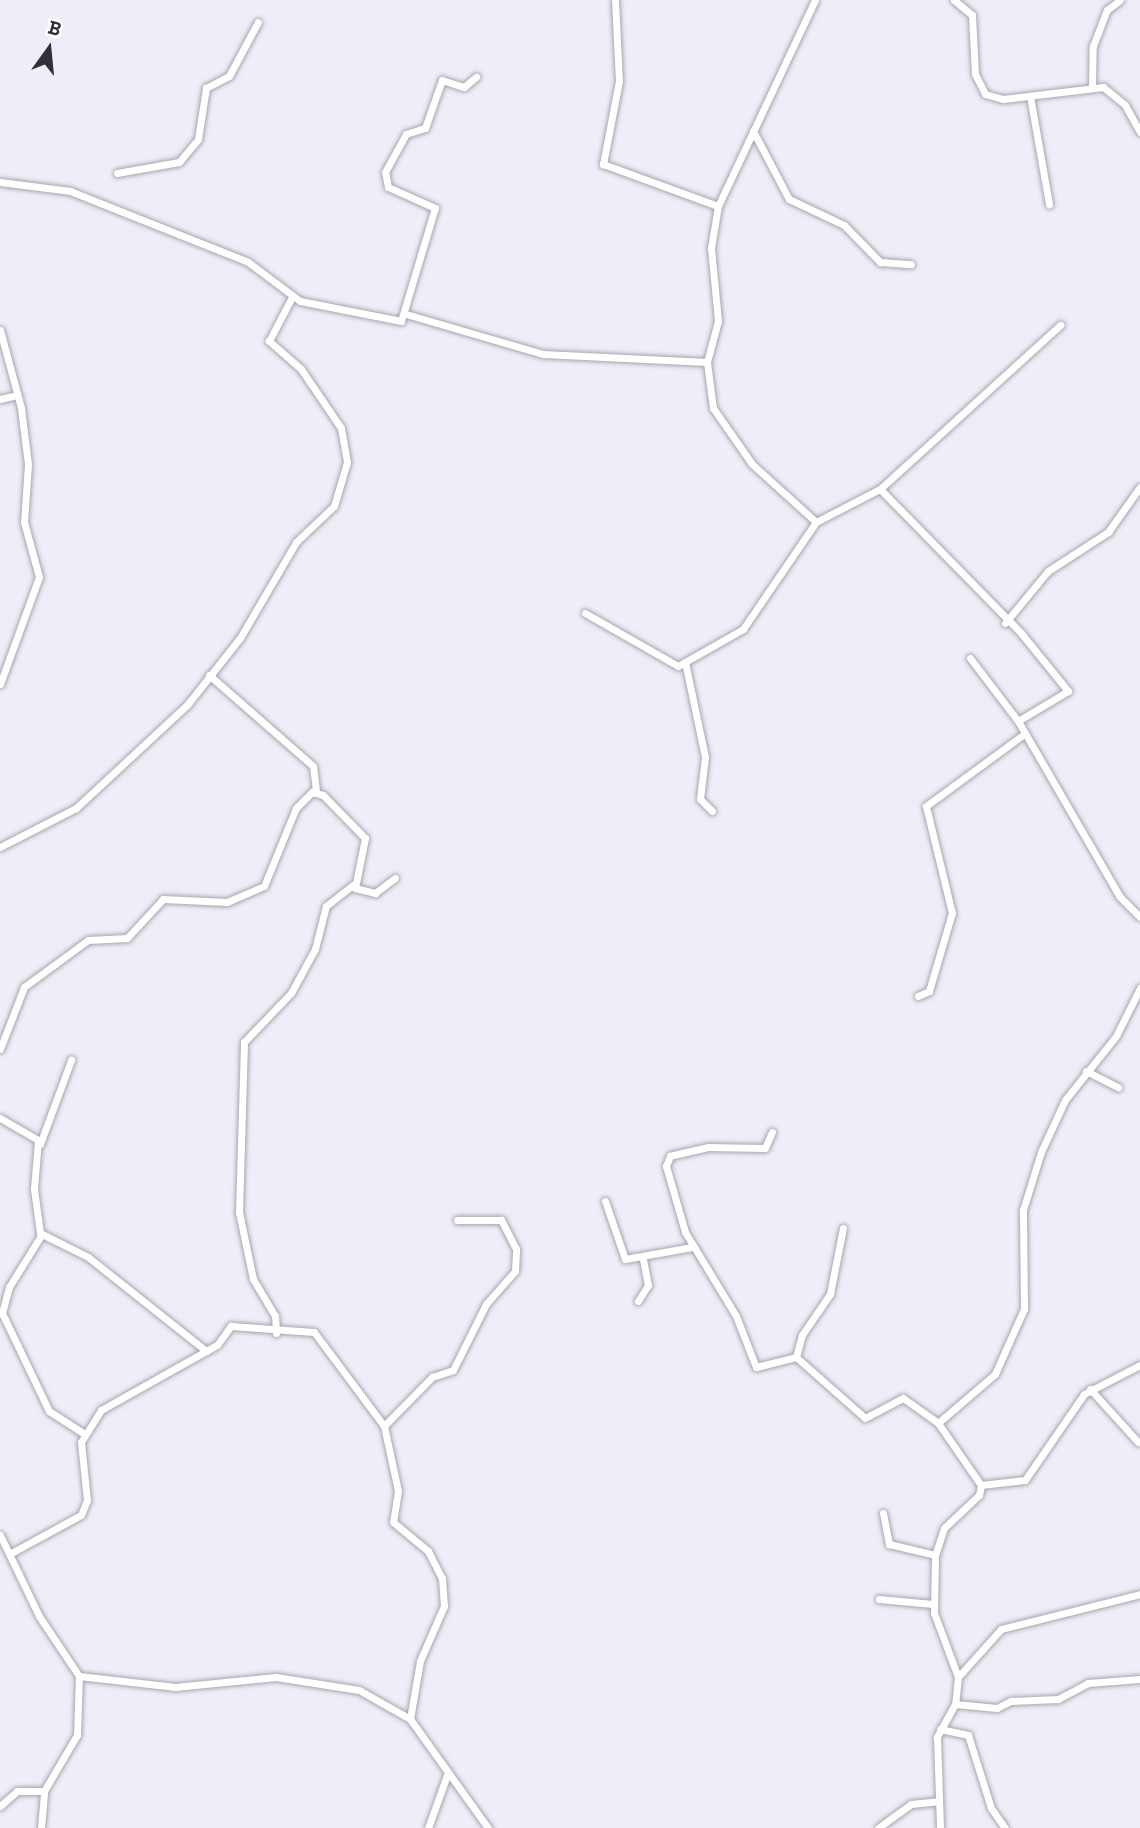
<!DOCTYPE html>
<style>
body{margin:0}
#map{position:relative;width:1140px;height:1828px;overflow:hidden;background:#f0edf8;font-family:"Space Grotesk",sans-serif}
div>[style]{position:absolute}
.roads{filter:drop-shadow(0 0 2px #a8a5b0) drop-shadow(0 0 2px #a8a5b0)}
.minor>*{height:7px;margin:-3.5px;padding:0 3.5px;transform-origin:3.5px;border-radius:3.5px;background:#fff}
span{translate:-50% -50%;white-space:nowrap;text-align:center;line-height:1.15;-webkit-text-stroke:6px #fff;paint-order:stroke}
.north{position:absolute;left:14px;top:14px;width:70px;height:70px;-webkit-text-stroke:5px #fff;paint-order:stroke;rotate:15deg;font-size:19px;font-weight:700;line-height:28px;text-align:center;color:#323034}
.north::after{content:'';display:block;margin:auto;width:24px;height:32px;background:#323034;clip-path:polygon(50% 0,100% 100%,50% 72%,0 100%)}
</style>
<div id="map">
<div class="roads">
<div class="minor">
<i style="left:615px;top:0;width:81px;rotate:87.2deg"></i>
<i style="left:619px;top:81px;width:85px;rotate:100.9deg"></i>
<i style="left:603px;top:164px;width:122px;rotate:20.1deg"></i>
<i style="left:815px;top:0;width:228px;rotate:115.2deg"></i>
<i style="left:718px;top:206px;width:43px;rotate:99.5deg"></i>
<i style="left:711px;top:248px;width:73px;rotate:84.5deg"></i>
<i style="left:718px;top:321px;width:42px;rotate:105deg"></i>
<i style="left:707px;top:362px;width:46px;rotate:82.6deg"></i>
<i style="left:713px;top:408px;width:68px;rotate:55.1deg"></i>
<i style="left:752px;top:464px;width:86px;rotate:42.2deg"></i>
<i style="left:816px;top:522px;width:72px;rotate:-27.3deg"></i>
<i style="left:880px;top:489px;width:202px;rotate:45.6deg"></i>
<i style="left:1021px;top:633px;width:75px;rotate:51deg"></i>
<i style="left:1068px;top:691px;width:58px;rotate:149deg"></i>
<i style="left:954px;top:0;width:23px;rotate:40deg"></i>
<i style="left:972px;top:15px;width:59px;rotate:87.1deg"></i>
<i style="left:975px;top:74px;width:22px;rotate:63deg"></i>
<i style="left:985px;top:94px;width:19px;rotate:16deg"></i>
<i style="left:1003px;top:99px;width:101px;rotate:-6.8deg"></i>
<i style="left:1103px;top:87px;width:28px;rotate:39deg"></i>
<i style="left:1125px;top:105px;width:31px;rotate:61deg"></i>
<i style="left:1092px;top:85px;width:39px;rotate:-89deg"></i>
<i style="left:1093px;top:46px;width:39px;rotate:-69deg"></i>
<i style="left:1107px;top:10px;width:16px;rotate:-38deg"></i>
<i style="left:1030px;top:96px;width:110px;rotate:80deg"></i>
<i style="left:753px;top:131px;width:77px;rotate:62.1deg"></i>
<i style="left:789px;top:199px;width:61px;rotate:25.3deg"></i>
<i style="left:844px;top:225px;width:52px;rotate:45.8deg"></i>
<i style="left:880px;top:262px;width:31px;rotate:4deg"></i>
<i style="left:117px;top:173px;width:63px;rotate:-10.1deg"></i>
<i style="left:179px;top:162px;width:30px;rotate:-50deg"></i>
<i style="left:198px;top:139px;width:52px;rotate:-81.1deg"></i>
<i style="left:206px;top:88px;width:26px;rotate:-28deg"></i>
<i style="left:229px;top:76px;width:61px;rotate:-61.8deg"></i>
<i style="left:0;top:182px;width:71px;rotate:7.3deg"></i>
<i style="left:70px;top:191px;width:192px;rotate:21.7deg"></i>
<i style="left:248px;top:262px;width:65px;rotate:36.9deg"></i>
<i style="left:300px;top:301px;width:103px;rotate:11.2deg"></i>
<i style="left:401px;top:321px;width:118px;rotate:-73.3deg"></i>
<i style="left:435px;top:208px;width:51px;rotate:-155.9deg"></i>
<i style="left:388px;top:187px;width:15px;rotate:-101deg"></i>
<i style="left:385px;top:172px;width:43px;rotate:-61.1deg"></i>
<i style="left:406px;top:134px;width:20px;rotate:-18deg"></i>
<i style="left:425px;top:128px;width:51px;rotate:-70.5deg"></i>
<i style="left:442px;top:80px;width:23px;rotate:18deg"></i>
<i style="left:464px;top:87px;width:16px;rotate:-40deg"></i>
<i style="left:406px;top:314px;width:143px;rotate:16.3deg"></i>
<i style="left:543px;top:354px;width:164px;rotate:2.8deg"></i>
<i style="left:0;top:330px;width:81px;rotate:74.9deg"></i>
<i style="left:21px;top:408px;width:56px;rotate:82.9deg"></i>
<i style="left:28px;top:464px;width:58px;rotate:93.9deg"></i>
<i style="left:24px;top:522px;width:57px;rotate:74.7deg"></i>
<i style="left:39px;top:577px;width:114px;rotate:110deg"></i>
<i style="left:0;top:399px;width:17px;rotate:-13deg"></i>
<i style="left:880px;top:489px;width:244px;rotate:-42.3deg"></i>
<i style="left:585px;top:613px;width:107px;rotate:29.7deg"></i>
<i style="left:678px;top:666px;width:75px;rotate:-29.6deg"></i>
<i style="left:743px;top:629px;width:130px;rotate:-55.7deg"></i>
<i style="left:1005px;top:623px;width:67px;rotate:-50.4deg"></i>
<i style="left:1048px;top:571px;width:72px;rotate:-33deg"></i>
<i style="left:1108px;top:532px;width:55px;rotate:-54.6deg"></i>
<i style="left:970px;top:658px;width:79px;rotate:52.7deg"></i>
<i style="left:1018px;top:721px;width:203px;rotate:59.9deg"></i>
<i style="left:1120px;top:897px;width:28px;rotate:45deg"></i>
<i style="left:685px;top:662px;width:97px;rotate:78.1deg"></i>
<i style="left:705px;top:757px;width:42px;rotate:96.8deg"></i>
<i style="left:700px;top:799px;width:17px;rotate:45deg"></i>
<i style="left:209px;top:675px;width:138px;rotate:41.2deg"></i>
<i style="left:313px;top:766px;width:26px;rotate:83deg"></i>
<i style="left:0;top:847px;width:85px;rotate:-27.2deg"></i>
<i style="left:76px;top:808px;width:151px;rotate:-42.9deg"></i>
<i style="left:187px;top:705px;width:85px;rotate:-51.7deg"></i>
<i style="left:240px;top:638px;width:111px;rotate:-59.7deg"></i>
<i style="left:296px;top:542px;width:52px;rotate:-43.5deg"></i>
<i style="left:334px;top:506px;width:46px;rotate:-73.5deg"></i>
<i style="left:347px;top:462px;width:35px;rotate:-100deg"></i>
<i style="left:341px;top:428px;width:71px;rotate:-124.1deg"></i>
<i style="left:301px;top:369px;width:43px;rotate:-138.8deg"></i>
<i style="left:269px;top:341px;width:50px;rotate:-62.4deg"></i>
<i style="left:918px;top:996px;width:12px;rotate:-24deg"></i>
<i style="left:929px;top:991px;width:81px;rotate:-73.6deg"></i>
<i style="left:952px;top:913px;width:110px;rotate:-103.7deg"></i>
<i style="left:926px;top:806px;width:122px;rotate:-36.3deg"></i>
<i style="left:0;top:1049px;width:66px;rotate:-68.8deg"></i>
<i style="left:24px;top:987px;width:79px;rotate:-36.3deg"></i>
<i style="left:88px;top:940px;width:39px;rotate:-3deg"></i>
<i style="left:127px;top:938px;width:53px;rotate:-47.3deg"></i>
<i style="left:163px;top:899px;width:64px;rotate:2.7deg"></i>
<i style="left:227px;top:902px;width:40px;rotate:-23.4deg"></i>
<i style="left:264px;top:886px;width:84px;rotate:-67.7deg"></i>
<i style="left:296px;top:808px;width:23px;rotate:-45deg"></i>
<i style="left:312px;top:792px;width:11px;rotate:15deg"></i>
<i style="left:323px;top:795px;width:60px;rotate:45.7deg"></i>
<i style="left:365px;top:838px;width:51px;rotate:101.3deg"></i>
<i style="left:355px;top:888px;width:21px;rotate:14deg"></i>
<i style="left:375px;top:893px;width:25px;rotate:-37deg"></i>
<i style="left:1086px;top:1071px;width:36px;rotate:27deg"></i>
<i style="left:0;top:1118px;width:44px;rotate:30.1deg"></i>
<i style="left:38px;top:1140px;width:49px;rotate:94.7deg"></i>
<i style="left:34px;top:1189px;width:44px;rotate:82.2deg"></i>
<i style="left:40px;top:1233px;width:54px;rotate:26.6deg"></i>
<i style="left:88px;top:1257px;width:151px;rotate:38.5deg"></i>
<i style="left:772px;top:1132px;width:17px;rotate:114deg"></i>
<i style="left:765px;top:1148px;width:57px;rotate:-179deg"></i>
<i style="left:708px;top:1147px;width:39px;rotate:167deg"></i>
<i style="left:670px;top:1156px;width:11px;rotate:112deg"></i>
<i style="left:666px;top:1166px;width:69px;rotate:73.9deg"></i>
<i style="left:685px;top:1232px;width:98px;rotate:58.7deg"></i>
<i style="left:736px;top:1316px;width:55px;rotate:68.6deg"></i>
<i style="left:756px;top:1367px;width:41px;rotate:-14deg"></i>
<i style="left:796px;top:1357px;width:92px;rotate:41.5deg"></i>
<i style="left:865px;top:1418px;width:43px;rotate:-27.8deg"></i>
<i style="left:903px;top:1398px;width:43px;rotate:35.5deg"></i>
<i style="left:938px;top:1423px;width:75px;rotate:55.3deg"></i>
<i style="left:981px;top:1485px;width:10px;rotate:101deg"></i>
<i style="left:979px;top:1495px;width:48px;rotate:136.7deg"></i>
<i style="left:944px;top:1528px;width:28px;rotate:108deg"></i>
<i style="left:935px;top:1555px;width:58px;rotate:91deg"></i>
<i style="left:934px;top:1613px;width:68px;rotate:69.4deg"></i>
<i style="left:958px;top:1677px;width:27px;rotate:96deg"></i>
<i style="left:955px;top:1704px;width:38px;rotate:119deg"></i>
<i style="left:937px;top:1737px;width:91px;rotate:88.1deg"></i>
<i style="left:40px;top:1144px;width:90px;rotate:-69.7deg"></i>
<i style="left:605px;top:1201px;width:61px;rotate:71deg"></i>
<i style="left:625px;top:1259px;width:68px;rotate:-10.2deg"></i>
<i style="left:42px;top:1234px;width:62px;rotate:121.9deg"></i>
<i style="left:9px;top:1287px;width:27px;rotate:105deg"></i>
<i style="left:2px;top:1313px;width:109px;rotate:64.4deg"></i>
<i style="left:49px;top:1411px;width:40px;rotate:32.9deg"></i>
<i style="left:638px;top:1301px;width:19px;rotate:-58deg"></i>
<i style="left:648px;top:1285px;width:25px;rotate:-101deg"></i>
<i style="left:276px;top:1333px;width:17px;rotate:-93deg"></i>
<i style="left:275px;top:1316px;width:43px;rotate:-120.7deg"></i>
<i style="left:253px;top:1279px;width:68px;rotate:-101.8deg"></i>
<i style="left:239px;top:1212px;width:170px;rotate:-88.3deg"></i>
<i style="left:244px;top:1042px;width:68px;rotate:-46.2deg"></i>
<i style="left:291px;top:993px;width:50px;rotate:-61.4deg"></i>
<i style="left:315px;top:949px;width:44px;rotate:-75.7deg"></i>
<i style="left:326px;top:906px;width:34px;rotate:-38deg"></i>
<i style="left:796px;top:1357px;width:23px;rotate:-75deg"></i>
<i style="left:802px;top:1335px;width:50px;rotate:-55.7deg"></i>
<i style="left:830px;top:1294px;width:67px;rotate:-78.9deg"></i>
<i style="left:1090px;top:1389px;width:72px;rotate:47.8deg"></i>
<i style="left:938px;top:1423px;width:75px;rotate:-40.7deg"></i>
<i style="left:995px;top:1374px;width:71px;rotate:-66deg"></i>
<i style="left:1024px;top:1309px;width:99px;rotate:-90.6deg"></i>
<i style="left:1023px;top:1210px;width:61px;rotate:-72.8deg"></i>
<i style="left:1041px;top:1152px;width:57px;rotate:-65.2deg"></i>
<i style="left:1065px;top:1100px;width:82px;rotate:-51.4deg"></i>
<i style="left:1116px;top:1036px;width:54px;rotate:-63.4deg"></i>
<i style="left:384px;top:1426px;width:69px;rotate:-45.6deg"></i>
<i style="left:432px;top:1377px;width:22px;rotate:-18deg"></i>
<i style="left:453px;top:1370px;width:74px;rotate:-63.4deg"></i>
<i style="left:486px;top:1304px;width:44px;rotate:-48.7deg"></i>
<i style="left:515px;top:1271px;width:22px;rotate:-87deg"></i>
<i style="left:516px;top:1249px;width:33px;rotate:-117deg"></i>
<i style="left:501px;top:1220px;width:44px;rotate:180deg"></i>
<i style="left:981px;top:1485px;width:44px;rotate:-6.5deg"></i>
<i style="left:1025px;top:1480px;width:104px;rotate:-55.5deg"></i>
<i style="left:1084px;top:1394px;width:63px;rotate:-27.4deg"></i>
<i style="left:883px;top:1513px;width:32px;rotate:79deg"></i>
<i style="left:889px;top:1544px;width:47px;rotate:13.4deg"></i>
<i style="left:0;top:1535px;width:90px;rotate:64.3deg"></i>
<i style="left:39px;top:1616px;width:72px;rotate:56.3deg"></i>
<i style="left:79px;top:1676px;width:97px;rotate:6.5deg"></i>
<i style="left:175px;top:1687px;width:101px;rotate:-5.7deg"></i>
<i style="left:276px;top:1677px;width:84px;rotate:8.9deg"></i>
<i style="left:359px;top:1690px;width:59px;rotate:29.6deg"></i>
<i style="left:410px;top:1719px;width:134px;rotate:54.4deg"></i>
<i style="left:13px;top:1552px;width:77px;rotate:-28.6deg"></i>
<i style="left:81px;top:1515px;width:16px;rotate:-68deg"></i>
<i style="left:87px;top:1500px;width:58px;rotate:-95.9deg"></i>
<i style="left:81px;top:1442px;width:38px;rotate:-58deg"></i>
<i style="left:101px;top:1410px;width:133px;rotate:-29.3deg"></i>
<i style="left:217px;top:1345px;width:24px;rotate:-54deg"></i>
<i style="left:231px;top:1326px;width:83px;rotate:4.1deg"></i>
<i style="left:314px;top:1332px;width:117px;rotate:53.3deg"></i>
<i style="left:384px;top:1426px;width:66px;rotate:77.8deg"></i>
<i style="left:398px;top:1491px;width:31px;rotate:99deg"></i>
<i style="left:393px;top:1522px;width:45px;rotate:39.6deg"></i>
<i style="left:428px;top:1551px;width:30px;rotate:63deg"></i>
<i style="left:442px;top:1578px;width:28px;rotate:86deg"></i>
<i style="left:444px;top:1606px;width:60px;rotate:113.6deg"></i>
<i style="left:420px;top:1661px;width:59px;rotate:99.8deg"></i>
<i style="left:879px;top:1599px;width:54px;rotate:5.3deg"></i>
<i style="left:958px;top:1677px;width:64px;rotate:-48.1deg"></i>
<i style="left:1001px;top:1629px;width:143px;rotate:-14.1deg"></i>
<i style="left:955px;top:1704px;width:42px;rotate:5.4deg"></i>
<i style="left:997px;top:1708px;width:16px;rotate:-27deg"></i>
<i style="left:1011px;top:1701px;width:47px;rotate:-2.4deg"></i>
<i style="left:1058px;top:1699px;width:34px;rotate:-28deg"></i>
<i style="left:1088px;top:1683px;width:52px;rotate:-4.4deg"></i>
<i style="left:940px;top:1729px;width:29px;rotate:12deg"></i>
<i style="left:968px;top:1735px;width:77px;rotate:72.5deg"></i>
<i style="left:991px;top:1808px;width:24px;rotate:55deg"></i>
<i style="left:0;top:1806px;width:23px;rotate:-41deg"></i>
<i style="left:17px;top:1791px;width:27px"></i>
<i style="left:41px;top:1828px;width:37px;rotate:-85deg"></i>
<i style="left:44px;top:1791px;width:65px;rotate:-59.5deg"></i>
<i style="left:77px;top:1735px;width:59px;rotate:-88.1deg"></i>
<i style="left:428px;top:1828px;width:59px;rotate:-70.3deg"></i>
<i style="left:878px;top:1828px;width:41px;rotate:-36deg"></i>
<i style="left:911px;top:1804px;width:27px;rotate:-6deg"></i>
</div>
</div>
<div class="north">B</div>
</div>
